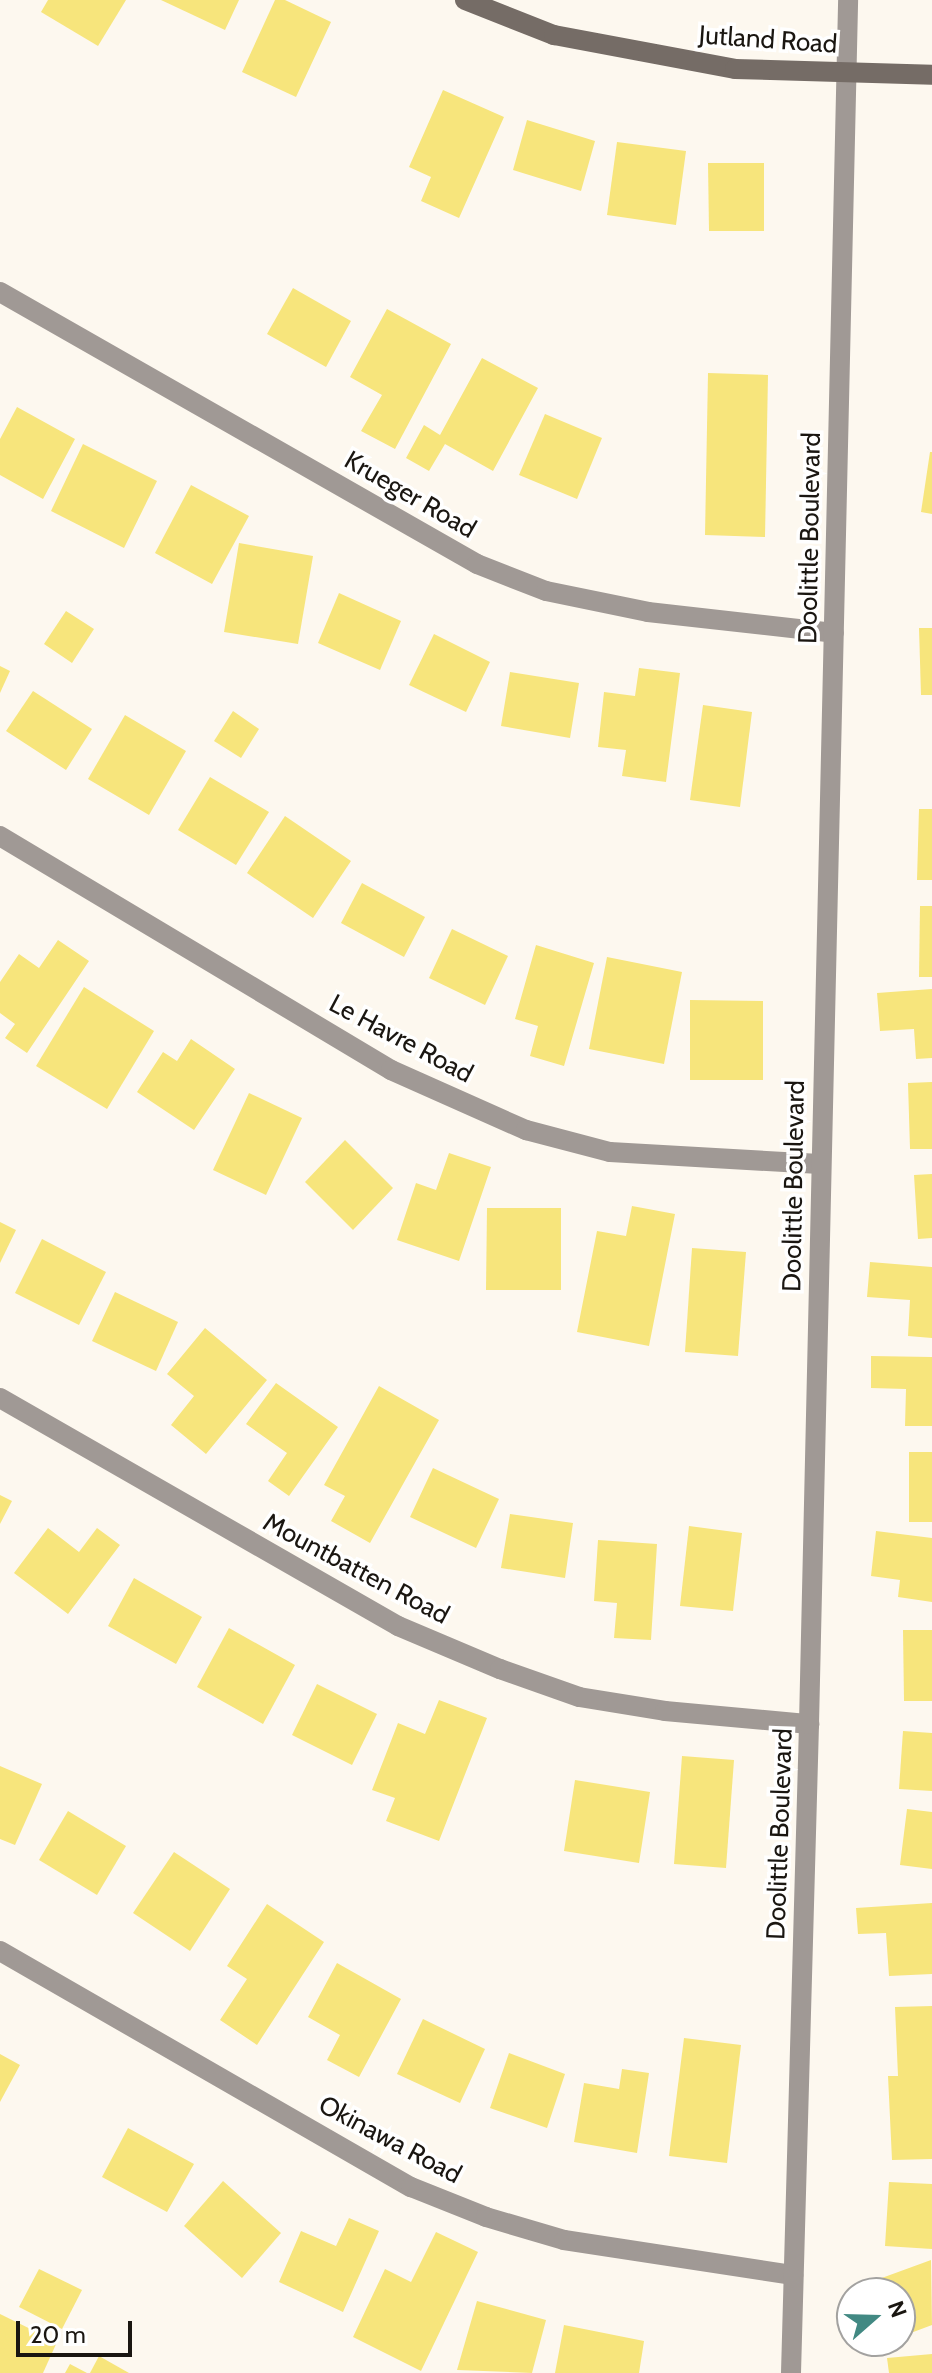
<!DOCTYPE html>
<style>
body{margin:0}
#map{position:relative;width:932px;height:2373px;overflow:hidden;background:#fdf8ef;font-family:Cabin,sans-serif}
div>[style]{position:absolute}
.building>*{inset:0;background:#f7e57c}
.street>*{height:20px;margin:-10px;padding:0 10px;transform-origin:10px;border-radius:10px;background:#a09995}
.secondary>*{height:20px;margin:-10px;padding:0 10px;transform-origin:10px;border-radius:10px;background:#756c66}
span{translate:-50% -50%;white-space:nowrap;text-align:center;line-height:1.15;-webkit-text-stroke:7px #fff;paint-order:stroke}
.street-label{font-size:26px;color:#1a1611}
.north{position:absolute;left:836px;top:2277px;width:80px;height:80px;box-sizing:border-box;background:#fff;border:2px solid #a3a2a0;border-radius:50%;rotate:70deg;font-size:22px;font-weight:700;line-height:32px;text-align:center;color:#1a1611}
.north::after{content:'';display:block;margin:auto;width:28px;height:36px;background:#428983;clip-path:polygon(50% 0,100% 100%,50% 72%,0 100%)}
.scale{position:absolute;left:16px;top:2321px;width:116px;height:36px;box-sizing:border-box;border:4px solid #1a1611;border-top:0;padding-left:10px;font-size:24px;line-height:28px;white-space:nowrap;color:#1a1611;-webkit-text-stroke:6px #fff;paint-order:stroke}
</style>
<div id="map">
<div class="building">
<i style="clip-path:polygon(48px 0,126px 0,98px 46px,41px 12px)"></i>
<i style="clip-path:polygon(161px 0,239px 0,225px 30px)"></i>
<i style="clip-path:polygon(275px 0,285px 0,331px 22px,296px 97px,242px 72px)"></i>
<i style="clip-path:polygon(443px 90px,504px 117px,459px 218px,421px 201px,431px 177px,409px 167px)"></i>
<i style="clip-path:polygon(527px 120px,595px 141px,581px 191px,513px 170px)"></i>
<i style="clip-path:polygon(617px 142px,686px 151px,676px 225px,607px 215px)"></i>
<i style="clip-path:polygon(708px 163px,764px 163px,764px 231px,709px 231px)"></i>
<i style="clip-path:polygon(293px 288px,351px 321px,326px 367px,267px 334px)"></i>
<i style="clip-path:polygon(387px 309px,451px 344px,395px 449px,361px 431px,382px 395px,350px 377px)"></i>
<i style="clip-path:polygon(482px 358px,538px 388px,493px 471px,445px 444px,429px 471px,406px 458px,424px 425px,440px 435px)"></i>
<i style="clip-path:polygon(708px 373px,768px 375px,765px 537px,705px 535px)"></i>
<i style="clip-path:polygon(17px 407px,75px 439px,43px 499px,0 475px,0 439px)"></i>
<i style="clip-path:polygon(545px 414px,602px 438px,577px 499px,519px 475px)"></i>
<i style="clip-path:polygon(83px 444px,157px 481px,124px 548px,51px 511px)"></i>
<i style="clip-path:polygon(930px 452px,932px 452px,932px 514px,921px 512px)"></i>
<i style="clip-path:polygon(191px 485px,249px 516px,212px 584px,155px 553px)"></i>
<i style="clip-path:polygon(239px 543px,313px 556px,298px 644px,224px 632px)"></i>
<i style="clip-path:polygon(339px 593px,401px 621px,380px 670px,318px 643px)"></i>
<i style="clip-path:polygon(66px 611px,94px 629px,72px 663px,44px 644px)"></i>
<i style="clip-path:polygon(919px 628px,932px 628px,932px 695px,921px 695px)"></i>
<i style="clip-path:polygon(434px 634px,490px 662px,466px 712px,409px 685px)"></i>
<i style="clip-path:polygon(0 666px,10px 671px,0 693px)"></i>
<i style="clip-path:polygon(639px 668px,680px 673px,666px 782px,622px 776px,626px 750px,598px 747px,604px 692px,635px 696px)"></i>
<i style="clip-path:polygon(510px 672px,579px 683px,570px 738px,501px 726px)"></i>
<i style="clip-path:polygon(33px 691px,92px 729px,66px 770px,6px 731px)"></i>
<i style="clip-path:polygon(703px 705px,752px 712px,740px 807px,690px 800px)"></i>
<i style="clip-path:polygon(233px 711px,259px 729px,241px 758px,214px 741px)"></i>
<i style="clip-path:polygon(125px 715px,186px 751px,149px 815px,88px 779px)"></i>
<i style="clip-path:polygon(210px 777px,269px 812px,236px 865px,178px 830px)"></i>
<i style="clip-path:polygon(919px 809px,932px 809px,932px 880px,917px 880px)"></i>
<i style="clip-path:polygon(285px 816px,351px 861px,313px 918px,247px 873px)"></i>
<i style="clip-path:polygon(362px 883px,425px 917px,404px 957px,341px 923px)"></i>
<i style="clip-path:polygon(920px 906px,932px 906px,932px 977px,919px 977px)"></i>
<i style="clip-path:polygon(452px 929px,508px 956px,485px 1005px,429px 978px)"></i>
<i style="clip-path:polygon(58px 940px,89px 961px,27px 1053px,5px 1038px,15px 1024px,0 1013px,0 982px,19px 954px,39px 968px)"></i>
<i style="clip-path:polygon(536px 945px,594px 963px,564px 1066px,530px 1056px,538px 1026px,515px 1019px)"></i>
<i style="clip-path:polygon(607px 957px,682px 972px,664px 1064px,589px 1049px)"></i>
<i style="clip-path:polygon(84px 987px,154px 1031px,107px 1109px,36px 1066px)"></i>
<i style="clip-path:polygon(932px 989px,932px 1058px,916px 1059px,914px 1029px,880px 1031px,877px 993px)"></i>
<i style="clip-path:polygon(690px 1000px,763px 1001px,763px 1080px,690px 1080px)"></i>
<i style="clip-path:polygon(191px 1039px,235px 1069px,194px 1130px,137px 1092px,163px 1052px,177px 1061px)"></i>
<i style="clip-path:polygon(932px 1082px,932px 1149px,910px 1149px,908px 1083px)"></i>
<i style="clip-path:polygon(249px 1093px,302px 1118px,266px 1195px,213px 1170px)"></i>
<i style="clip-path:polygon(345px 1140px,393px 1188px,353px 1230px,305px 1182px)"></i>
<i style="clip-path:polygon(449px 1153px,491px 1167px,459px 1261px,397px 1240px,416px 1183px,436px 1190px)"></i>
<i style="clip-path:polygon(932px 1174px,932px 1238px,918px 1239px,914px 1175px)"></i>
<i style="clip-path:polygon(632px 1206px,675px 1214px,649px 1346px,577px 1332px,597px 1231px,626px 1236px)"></i>
<i style="clip-path:polygon(487px 1208px,561px 1208px,561px 1290px,486px 1290px)"></i>
<i style="clip-path:polygon(0 1222px,16px 1230px,0 1263px)"></i>
<i style="clip-path:polygon(42px 1239px,106px 1272px,79px 1325px,15px 1293px)"></i>
<i style="clip-path:polygon(692px 1248px,746px 1252px,738px 1356px,685px 1352px)"></i>
<i style="clip-path:polygon(870px 1262px,932px 1267px,932px 1338px,908px 1336px,910px 1300px,867px 1297px)"></i>
<i style="clip-path:polygon(115px 1292px,178px 1322px,156px 1371px,92px 1341px)"></i>
<i style="clip-path:polygon(205px 1328px,267px 1380px,206px 1454px,171px 1425px,194px 1396px,167px 1374px)"></i>
<i style="clip-path:polygon(871px 1356px,932px 1357px,932px 1426px,905px 1426px,906px 1389px,871px 1388px)"></i>
<i style="clip-path:polygon(276px 1383px,338px 1427px,289px 1496px,268px 1481px,287px 1453px,246px 1424px)"></i>
<i style="clip-path:polygon(379px 1386px,439px 1420px,370px 1543px,331px 1521px,345px 1496px,324px 1485px)"></i>
<i style="clip-path:polygon(909px 1452px,932px 1452px,932px 1522px,909px 1522px)"></i>
<i style="clip-path:polygon(433px 1468px,499px 1499px,476px 1548px,410px 1517px)"></i>
<i style="clip-path:polygon(0 1495px,12px 1501px,0 1524px)"></i>
<i style="clip-path:polygon(510px 1514px,573px 1523px,565px 1578px,501px 1568px)"></i>
<i style="clip-path:polygon(689px 1526px,742px 1533px,733px 1611px,680px 1606px)"></i>
<i style="clip-path:polygon(48px 1528px,79px 1552px,97px 1528px,120px 1545px,68px 1614px,14px 1573px)"></i>
<i style="clip-path:polygon(876px 1531px,932px 1538px,932px 1602px,898px 1597px,900px 1580px,871px 1576px)"></i>
<i style="clip-path:polygon(598px 1540px,657px 1544px,651px 1640px,614px 1638px,617px 1603px,594px 1601px)"></i>
<i style="clip-path:polygon(134px 1578px,202px 1617px,176px 1664px,108px 1626px)"></i>
<i style="clip-path:polygon(229px 1628px,295px 1665px,263px 1724px,197px 1687px)"></i>
<i style="clip-path:polygon(903px 1630px,932px 1630px,932px 1701px,904px 1701px)"></i>
<i style="clip-path:polygon(317px 1684px,377px 1714px,352px 1765px,292px 1735px)"></i>
<i style="clip-path:polygon(439px 1700px,487px 1718px,439px 1841px,386px 1821px,395px 1798px,372px 1790px,398px 1723px,425px 1734px)"></i>
<i style="clip-path:polygon(903px 1731px,932px 1733px,932px 1791px,899px 1789px)"></i>
<i style="clip-path:polygon(682px 1756px,734px 1760px,726px 1868px,674px 1864px)"></i>
<i style="clip-path:polygon(0 1766px,42px 1784px,15px 1845px,0 1839px)"></i>
<i style="clip-path:polygon(575px 1780px,650px 1792px,639px 1863px,564px 1851px)"></i>
<i style="clip-path:polygon(907px 1809px,932px 1812px,932px 1869px,900px 1865px)"></i>
<i style="clip-path:polygon(68px 1811px,126px 1846px,97px 1895px,39px 1860px)"></i>
<i style="clip-path:polygon(174px 1852px,230px 1889px,190px 1951px,133px 1913px)"></i>
<i style="clip-path:polygon(932px 1903px,932px 1974px,889px 1976px,886px 1933px,858px 1934px,856px 1908px)"></i>
<i style="clip-path:polygon(267px 1904px,324px 1942px,257px 2045px,220px 2020px,247px 1979px,227px 1966px)"></i>
<i style="clip-path:polygon(337px 1963px,401px 1999px,359px 2077px,327px 2060px,340px 2035px,308px 2017px)"></i>
<i style="clip-path:polygon(932px 2006px,932px 2159px,892px 2160px,888px 2076px,898px 2076px,895px 2007px)"></i>
<i style="clip-path:polygon(423px 2019px,485px 2049px,460px 2103px,397px 2074px)"></i>
<i style="clip-path:polygon(684px 2038px,741px 2045px,727px 2163px,669px 2156px)"></i>
<i style="clip-path:polygon(509px 2053px,565px 2074px,547px 2128px,490px 2108px)"></i>
<i style="clip-path:polygon(0 2054px,20px 2065px,0 2102px)"></i>
<i style="clip-path:polygon(622px 2069px,649px 2073px,637px 2153px,574px 2142px,584px 2083px,619px 2089px)"></i>
<i style="clip-path:polygon(128px 2128px,194px 2164px,167px 2212px,102px 2177px)"></i>
<i style="clip-path:polygon(223px 2181px,281px 2233px,242px 2278px,184px 2226px)"></i>
<i style="clip-path:polygon(889px 2182px,932px 2184px,932px 2249px,885px 2246px)"></i>
<i style="clip-path:polygon(349px 2218px,379px 2231px,343px 2312px,279px 2282px,301px 2231px,336px 2246px)"></i>
<i style="clip-path:polygon(436px 2232px,478px 2252px,421px 2371px,353px 2337px,385px 2269px,411px 2282px)"></i>
<i style="clip-path:polygon(931px 2260px,932px 2325px,900px 2337px,900px 2293px,884px 2293px,879px 2279px)"></i>
<i style="clip-path:polygon(39px 2269px,82px 2290px,62px 2329px,19px 2307px)"></i>
<i style="clip-path:polygon(477px 2301px,546px 2320px,532px 2373px,457px 2370px)"></i>
<i style="clip-path:polygon(0 2314px,57px 2342px,43px 2373px,0 2373px)"></i>
<i style="clip-path:polygon(564px 2325px,644px 2341px,639px 2373px,555px 2373px)"></i>
<i style="clip-path:polygon(932px 2354px,932px 2373px,889px 2373px,887px 2358px)"></i>
<i style="clip-path:polygon(99px 2356px,129px 2373px,90px 2373px)"></i>
<i style="clip-path:polygon(70px 2364px,87px 2373px,65px 2373px)"></i>
</div>
<div class="street">
<i style="left:0;top:292px;width:549px;rotate:29.69deg"></i>
<i style="left:477px;top:564px;width:74px;rotate:21.4deg"></i>
<i style="left:546px;top:591px;width:104px;rotate:11.6deg"></i>
<i style="left:648px;top:612px;width:187px;rotate:6.4deg"></i>
<i style="left:0;top:836px;width:456px;rotate:30.9deg"></i>
<i style="left:391px;top:1070px;width:148px;rotate:24deg"></i>
<i style="left:526px;top:1130px;width:87px;rotate:14.7deg"></i>
<i style="left:610px;top:1152px;width:210px;rotate:3.3deg"></i>
<i style="left:0;top:1398px;width:459px;rotate:29.8deg"></i>
<i style="left:398px;top:1626px;width:111px;rotate:22.9deg"></i>
<i style="left:500px;top:1669px;width:84px;rotate:19.5deg"></i>
<i style="left:579px;top:1697px;width:87px;rotate:9.2deg"></i>
<i style="left:665px;top:1711px;width:145px;rotate:5.2deg"></i>
<i style="left:0;top:1951px;width:474px;rotate:29.9deg"></i>
<i style="left:411px;top:2187px;width:81px;rotate:21.8deg"></i>
<i style="left:486px;top:2217px;width:81px;rotate:16.4deg"></i>
<i style="left:564px;top:2240px;width:232px;rotate:8.7deg"></i>
<i style="left:791px;top:2373px;width:649px;rotate:-88.41deg"></i>
<i style="left:809px;top:1724px;width:1724px;rotate:-88.7deg"></i>
</div>
<div class="secondary">
<i style="left:465px;top:0;width:96px;rotate:21.5deg"></i>
<i style="left:554px;top:35px;width:184px;rotate:10.6deg"></i>
<i style="left:735px;top:69px;width:197px;rotate:1.7deg"></i>
</div>
<div class="street-label">
<span style="left:768px;top:40px;rotate:4deg">Jutland Road</span>
<span style="left:410px;top:495px;rotate:30deg">Krueger Road</span>
<span style="left:810px;top:538px;rotate:-89deg">Doolittle Boulevard</span>
<span style="left:401px;top:1039px;rotate:28deg">Le Havre Road</span>
<span style="left:794px;top:1186px;rotate:-89deg">Doolittle Boulevard</span>
<span style="left:356px;top:1569px;rotate:28deg">Mountbatten Road</span>
<span style="left:780px;top:1834px;rotate:-88deg">Doolittle Boulevard</span>
<span style="left:390px;top:2140px;rotate:28deg">Okinawa Road</span>
</div>
<div class="north">N</div>
<div class="scale">20 m</div>
</div>
